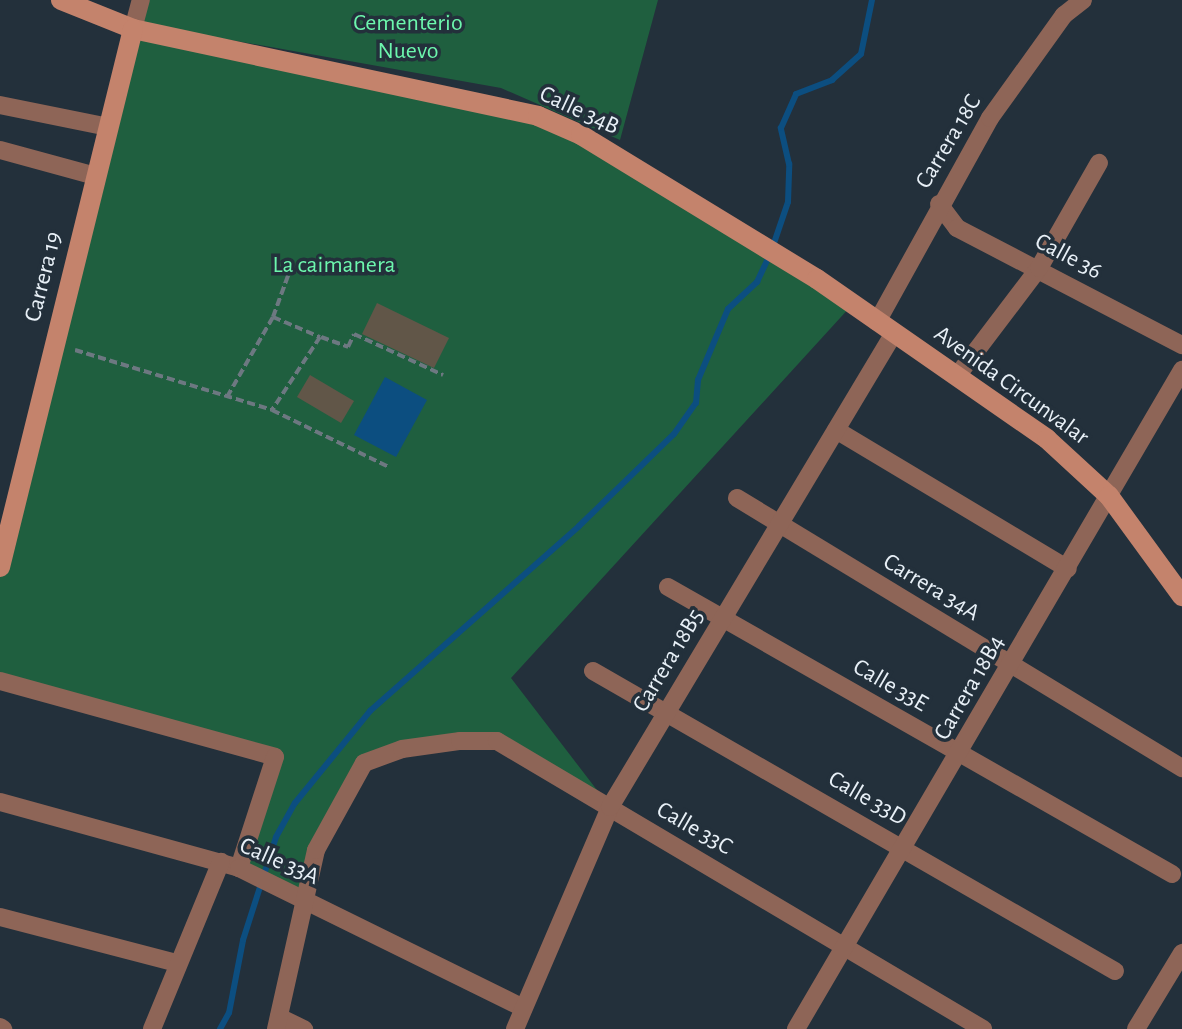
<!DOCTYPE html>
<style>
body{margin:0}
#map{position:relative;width:1182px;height:1029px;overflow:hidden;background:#23303b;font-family:"Alegreya Sans",sans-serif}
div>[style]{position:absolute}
.green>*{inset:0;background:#1f5f3f}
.water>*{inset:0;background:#0c4e80}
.stream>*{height:6px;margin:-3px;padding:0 3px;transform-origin:3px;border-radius:3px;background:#0c4e80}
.building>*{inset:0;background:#615648}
.path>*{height:4px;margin-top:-2px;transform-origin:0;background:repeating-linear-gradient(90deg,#6d7881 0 8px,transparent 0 12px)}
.minor>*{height:18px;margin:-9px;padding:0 9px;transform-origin:9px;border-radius:9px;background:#8e6557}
.secondary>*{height:20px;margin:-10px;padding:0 10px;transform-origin:10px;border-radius:10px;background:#c4836c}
span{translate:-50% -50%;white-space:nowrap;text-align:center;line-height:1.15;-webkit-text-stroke:7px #23303b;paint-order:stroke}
.park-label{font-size:24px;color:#6cf6ad}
.street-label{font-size:24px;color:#e8f0f7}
</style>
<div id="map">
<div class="green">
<i style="clip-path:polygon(147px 0,658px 0,620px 140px,501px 88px,141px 24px)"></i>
<i style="clip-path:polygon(133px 29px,538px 116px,851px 306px,511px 678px,610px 807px,497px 741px,364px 763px,304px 898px,239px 868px,275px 758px,0 681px,0 567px)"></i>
</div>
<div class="water">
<i style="clip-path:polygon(385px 377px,427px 400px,396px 457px,354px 435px)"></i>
</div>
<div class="stream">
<i style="left:773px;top:246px;width:46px;rotate:-71.2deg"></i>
<i style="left:788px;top:202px;width:38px;rotate:-88deg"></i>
<i style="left:789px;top:164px;width:37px;rotate:-103deg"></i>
<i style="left:781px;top:128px;width:37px;rotate:-66deg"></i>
<i style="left:796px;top:94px;width:39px;rotate:-21deg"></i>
<i style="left:832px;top:80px;width:39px;rotate:-42deg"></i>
<i style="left:861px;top:54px;width:55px;rotate:-78.5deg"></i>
<i style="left:220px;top:1029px;width:18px;rotate:-61deg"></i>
<i style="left:229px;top:1013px;width:74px;rotate:-79.1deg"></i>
<i style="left:243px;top:940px;width:108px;rotate:-72.2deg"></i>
<i style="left:276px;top:837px;width:39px;rotate:-61deg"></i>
<i style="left:295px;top:803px;width:119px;rotate:-50.8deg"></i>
<i style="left:370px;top:711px;width:279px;rotate:-41.5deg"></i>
<i style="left:579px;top:526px;width:132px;rotate:-44.1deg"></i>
<i style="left:674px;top:434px;width:38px;rotate:-55deg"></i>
<i style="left:696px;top:403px;width:23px;rotate:-85deg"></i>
<i style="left:698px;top:380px;width:77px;rotate:-67.1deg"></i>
<i style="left:728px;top:309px;width:40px;rotate:-43deg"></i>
<i style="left:757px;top:282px;width:29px;rotate:-65deg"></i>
</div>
<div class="building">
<i style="clip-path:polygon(377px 303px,449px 338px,434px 368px,362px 334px)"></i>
<i style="clip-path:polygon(310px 375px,354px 401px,341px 423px,297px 397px)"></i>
</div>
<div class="path">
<i style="left:273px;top:317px;width:59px;rotate:-70deg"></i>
<i style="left:321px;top:337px;width:29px;rotate:20deg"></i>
<i style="left:348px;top:347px;width:14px;rotate:-65deg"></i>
<i style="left:354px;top:334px;width:98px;rotate:24.7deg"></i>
<i style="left:75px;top:350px;width:206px;rotate:16.9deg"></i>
<i style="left:272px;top:410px;width:130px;rotate:26deg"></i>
<i style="left:227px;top:397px;width:92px;rotate:-60.1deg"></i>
<i style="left:273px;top:317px;width:51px;rotate:23.1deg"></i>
<i style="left:320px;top:337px;width:87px;rotate:123.3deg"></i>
</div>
<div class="minor">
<i style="left:133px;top:29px;width:30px;rotate:-75deg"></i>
<i style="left:0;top:105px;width:110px;rotate:11.5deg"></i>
<i style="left:0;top:150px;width:99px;rotate:15.2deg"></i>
<i style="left:939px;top:204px;width:30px;rotate:53deg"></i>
<i style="left:957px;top:228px;width:254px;rotate:27.5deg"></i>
<i style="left:877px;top:322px;width:233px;rotate:-61deg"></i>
<i style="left:990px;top:118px;width:127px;rotate:-54.3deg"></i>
<i style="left:1064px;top:15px;width:24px;rotate:-38deg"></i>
<i style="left:957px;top:376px;width:136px;rotate:-52.8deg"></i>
<i style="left:1039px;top:268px;width:121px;rotate:-60.3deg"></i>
<i style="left:836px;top:430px;width:270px;rotate:30.9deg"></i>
<i style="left:737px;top:498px;width:521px;rotate:31.25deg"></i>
<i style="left:668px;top:587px;width:580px;rotate:29.66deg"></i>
<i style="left:593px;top:671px;width:602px;rotate:29.89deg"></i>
<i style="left:0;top:681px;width:285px;rotate:15.4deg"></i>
<i style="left:275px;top:757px;width:117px;rotate:108deg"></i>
<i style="left:0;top:802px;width:248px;rotate:15.4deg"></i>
<i style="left:239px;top:868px;width:317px;rotate:26.2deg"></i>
<i style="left:0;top:917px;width:183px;rotate:14.6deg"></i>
<i style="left:279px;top:1017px;width:28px;rotate:26deg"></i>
<i style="left:0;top:1027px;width:4px;rotate:34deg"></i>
<i style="left:152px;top:1029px;width:181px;rotate:-67.6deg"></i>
<i style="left:276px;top:1029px;width:183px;rotate:-77.4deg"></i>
<i style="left:316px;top:850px;width:99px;rotate:-61.1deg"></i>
<i style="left:364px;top:763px;width:40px;rotate:-20.2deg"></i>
<i style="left:402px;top:749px;width:59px;rotate:-7.9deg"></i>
<i style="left:460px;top:741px;width:37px"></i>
<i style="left:497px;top:741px;width:565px;rotate:30.65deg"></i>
<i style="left:515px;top:1029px;width:241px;rotate:-66.8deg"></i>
<i style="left:610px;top:807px;width:553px;rotate:-59.07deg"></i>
<i style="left:796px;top:1029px;width:764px;rotate:-59.64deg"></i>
<i style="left:1136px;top:1029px;width:89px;rotate:-58.8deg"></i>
</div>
<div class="secondary">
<i style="left:61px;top:0;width:78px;rotate:21.9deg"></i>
<i style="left:133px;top:29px;width:414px;rotate:12.1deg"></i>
<i style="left:538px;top:116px;width:47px;rotate:23.8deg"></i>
<i style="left:581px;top:135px;width:276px;rotate:31.4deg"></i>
<i style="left:817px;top:279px;width:280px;rotate:34.8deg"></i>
<i style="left:1047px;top:439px;width:84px;rotate:42.6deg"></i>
<i style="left:1109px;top:496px;width:124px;rotate:53.9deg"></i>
<i style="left:0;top:567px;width:554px;rotate:-76.11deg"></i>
</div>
<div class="park-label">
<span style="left:408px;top:38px">Cementerio<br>Nuevo</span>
<span style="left:334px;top:266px">La caimanera</span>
</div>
<div class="street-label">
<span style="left:579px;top:111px;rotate:25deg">Calle 34B</span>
<span style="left:949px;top:142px;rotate:-59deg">Carrera 18C</span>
<span style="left:1068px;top:257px;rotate:28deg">Calle 36</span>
<span style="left:44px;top:277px;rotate:-76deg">Carrera 19</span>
<span style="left:1011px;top:386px;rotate:36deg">Avenida Circunvalar</span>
<span style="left:931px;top:588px;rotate:31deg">Carrera 34A</span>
<span style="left:669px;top:661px;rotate:-59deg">Carrera 18B5</span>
<span style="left:890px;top:686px;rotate:30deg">Calle 33E</span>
<span style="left:970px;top:688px;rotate:-60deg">Carrera 18B4</span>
<span style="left:867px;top:799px;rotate:30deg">Calle 33D</span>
<span style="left:694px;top:829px;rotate:30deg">Calle 33C</span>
<span style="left:279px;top:862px;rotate:24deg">Calle 33A</span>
</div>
</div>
